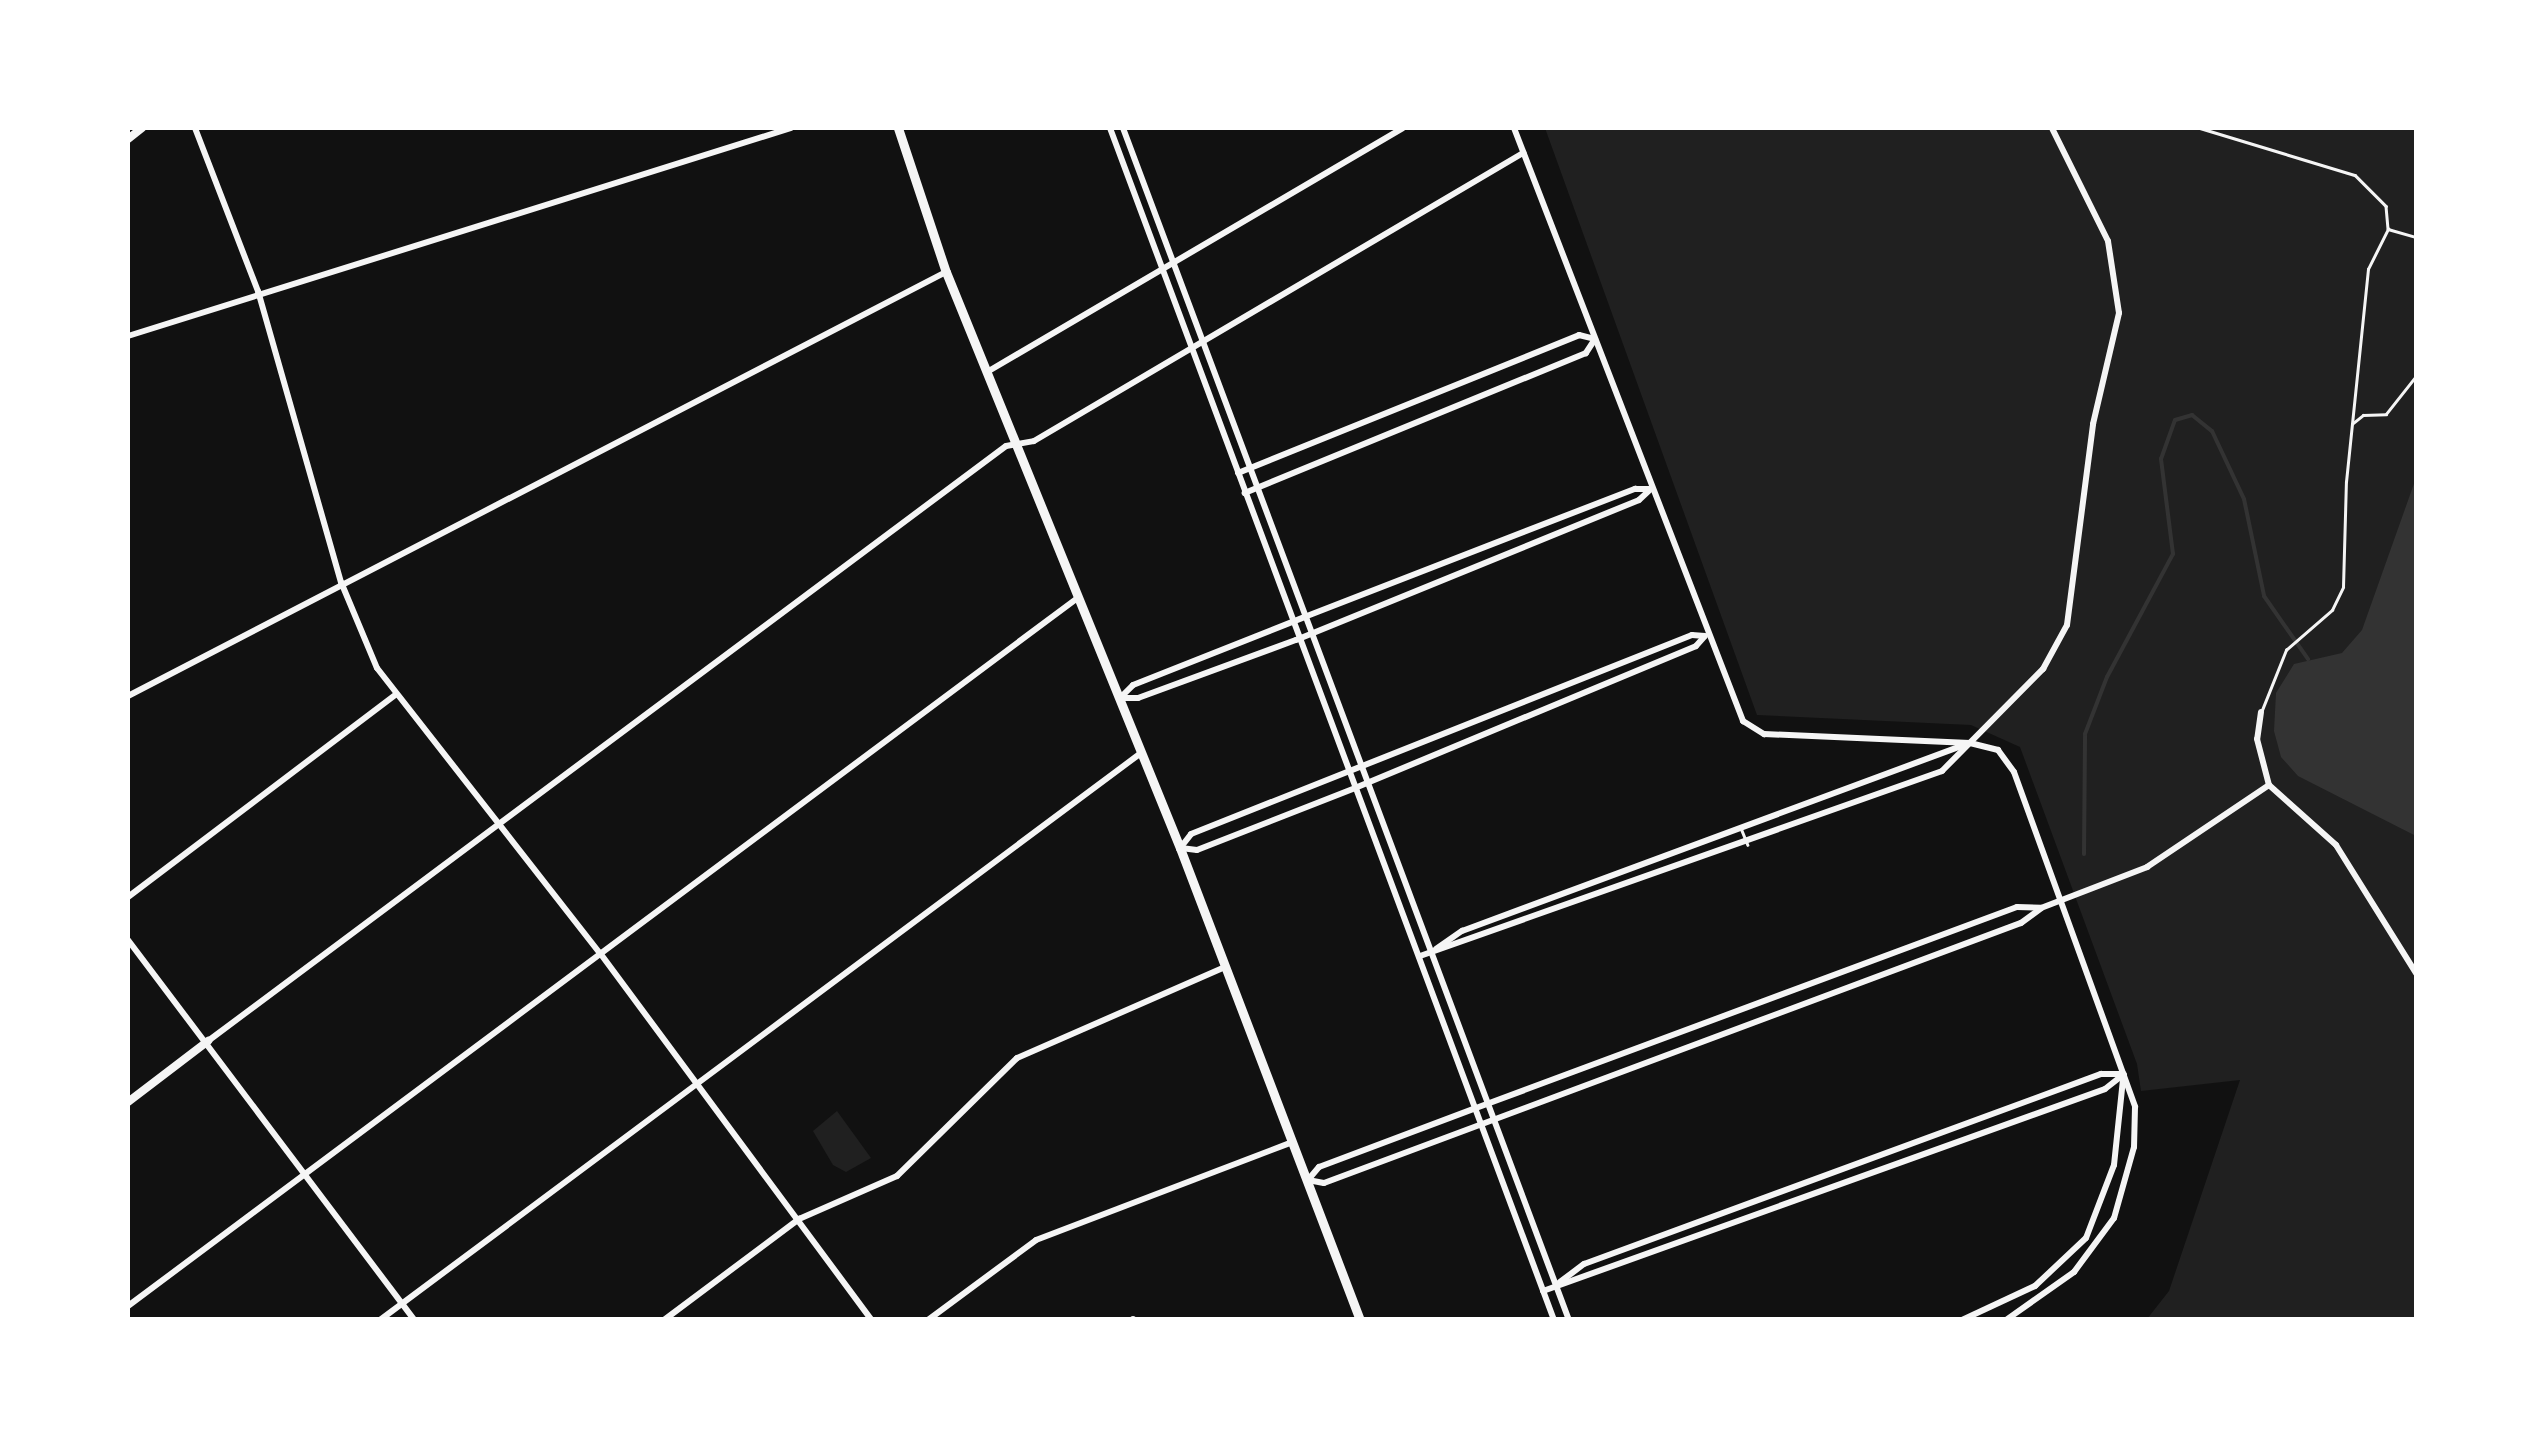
<!DOCTYPE html>
<style>
body{margin:0}
#map{position:relative;width:2544px;height:1447px;overflow:hidden;background:#111;font-family:"PT Sans Narrow",sans-serif}
div>[style]{position:absolute}
.green>*{inset:0;background:#202020}
.water>*{inset:0;background:#333}
.stream>*{height:4px;margin:-2px;padding:0 2px;transform-origin:2px;border-radius:2px;background:#333}
.service>*{height:2.5px;margin:-1.25px;padding:0 1.25px;transform-origin:1.25px;border-radius:1.25px;background:#f5f5f5}
.minor>*{height:6px;margin:-3px;padding:0 3px;transform-origin:3px;border-radius:3px;background:#f5f5f5}
.tertiary>*{height:8px;margin:-4px;padding:0 4px;transform-origin:4px;border-radius:4px;background:#f5f5f5}
.secondary>*{height:9px;margin:-4.5px;padding:0 4.5px;transform-origin:4.5px;border-radius:4.5px;background:#f5f5f5}
span{translate:-50% -50%;white-space:nowrap;text-align:center;line-height:1.15;-webkit-text-stroke:8px #fff;paint-order:stroke}
.frame{position:absolute;inset:0;border:130px solid #fff;pointer-events:none}
</style>
<div id="map">
<div class="green">
<i style="clip-path:polygon(1545px 128px,2416px 128px,2416px 1319px,2147px 1319px,2169px 1291px,2240px 1080px,2141px 1091px,2137px 1064px,2020px 747px,1971px 725px,1757px 715px)"></i>
<i style="clip-path:polygon(837px 1111px,871px 1158px,846px 1172px,833px 1165px,813px 1131px)"></i>
</div>
<div class="water">
<i style="clip-path:polygon(2416px 478px,2416px 836px,2298px 776px,2281px 757px,2274px 731px,2276px 693px,2294px 664px,2342px 653px,2362px 630px)"></i>
</div>
<div class="stream">
<i style="left:2084px;top:854px;width:120px;rotate:-89.5deg"></i>
<i style="left:2085px;top:734px;width:61px;rotate:-68.9deg"></i>
<i style="left:2107px;top:677px;width:140px;rotate:-61.8deg"></i>
<i style="left:2173px;top:554px;width:96px;rotate:-97.2deg"></i>
<i style="left:2161px;top:459px;width:41px;rotate:-70.3deg"></i>
<i style="left:2175px;top:420px;width:18px;rotate:-16deg"></i>
<i style="left:2192px;top:415px;width:26px;rotate:39deg"></i>
<i style="left:2212px;top:431px;width:75px;rotate:64.8deg"></i>
<i style="left:2244px;top:499px;width:99px;rotate:78.3deg"></i>
<i style="left:2264px;top:596px;width:77px;rotate:55.1deg"></i>
</div>
<div class="service">
<i style="left:2200px;top:128px;width:162px;rotate:16.9deg"></i>
<i style="left:2355px;top:175px;width:44px;rotate:45deg"></i>
<i style="left:2386px;top:206px;width:23px;rotate:85deg"></i>
<i style="left:2388px;top:229px;width:29px;rotate:16deg"></i>
<i style="left:2352px;top:424px;width:14px;rotate:-39deg"></i>
<i style="left:2363px;top:415px;width:23px;rotate:-2deg"></i>
<i style="left:2386px;top:414px;width:48px;rotate:-51.7deg"></i>
<i style="left:2262px;top:710px;width:65px;rotate:-68.2deg"></i>
<i style="left:2286px;top:650px;width:61px;rotate:-41deg"></i>
<i style="left:2332px;top:610px;width:25px;rotate:-64deg"></i>
<i style="left:2343px;top:587px;width:105px;rotate:-88.4deg"></i>
<i style="left:2346px;top:482px;width:214px;rotate:-84.1deg"></i>
<i style="left:2368px;top:269px;width:45px;rotate:-63.4deg"></i>
<i style="left:1741px;top:828px;width:18px;rotate:68deg"></i>
</div>
<div class="minor">
<i style="left:195px;top:128px;width:175px;rotate:68.9deg"></i>
<i style="left:258px;top:291px;width:303px;rotate:74.1deg"></i>
<i style="left:341px;top:582px;width:93px;rotate:67.3deg"></i>
<i style="left:377px;top:668px;width:362px;rotate:52deg"></i>
<i style="left:600px;top:953px;width:457px;rotate:53.5deg"></i>
<i style="left:1110px;top:128px;width:1272px;rotate:69.57deg"></i>
<i style="left:1123px;top:128px;width:1273px;rotate:69.49deg"></i>
<i style="left:1514px;top:128px;width:636px;rotate:68.88deg"></i>
<i style="left:1743px;top:721px;width:25px;rotate:32deg"></i>
<i style="left:1764px;top:734px;width:206px;rotate:2.5deg"></i>
<i style="left:1970px;top:743px;width:29px;rotate:14deg"></i>
<i style="left:1998px;top:750px;width:27px;rotate:54deg"></i>
<i style="left:2014px;top:772px;width:356px;rotate:70.1deg"></i>
<i style="left:2135px;top:1107px;width:40px;rotate:91.4deg"></i>
<i style="left:2134px;top:1147px;width:74px;rotate:105.7deg"></i>
<i style="left:2114px;top:1218px;width:67px;rotate:126.5deg"></i>
<i style="left:2074px;top:1272px;width:83px;rotate:144.8deg"></i>
<i style="left:128px;top:336px;width:695px;rotate:-17.42deg"></i>
<i style="left:987px;top:372px;width:482px;rotate:-30.4deg"></i>
<i style="left:1238px;top:473px;width:368px;rotate:-22deg"></i>
<i style="left:1579px;top:335px;width:16px;rotate:14deg"></i>
<i style="left:1595px;top:339px;width:17px;rotate:123deg"></i>
<i style="left:1586px;top:353px;width:369px;rotate:157.7deg"></i>
<i style="left:128px;top:696px;width:921px;rotate:-27.4deg"></i>
<i style="left:1120px;top:698px;width:18px"></i>
<i style="left:1138px;top:698px;width:168px;rotate:-20.2deg"></i>
<i style="left:1296px;top:640px;width:370px;rotate:-22.2deg"></i>
<i style="left:1639px;top:500px;width:16px;rotate:-43deg"></i>
<i style="left:1120px;top:698px;width:18px;rotate:-45deg"></i>
<i style="left:1133px;top:685px;width:187px;rotate:-21.6deg"></i>
<i style="left:1307px;top:616px;width:352px;rotate:-21.2deg"></i>
<i style="left:1635px;top:489px;width:14px"></i>
<i style="left:2261px;top:712px;width:27px;rotate:98deg"></i>
<i style="left:2257px;top:739px;width:48px;rotate:75.4deg"></i>
<i style="left:2269px;top:785px;width:90px;rotate:41.8deg"></i>
<i style="left:2336px;top:845px;width:151px;rotate:58deg"></i>
<i style="left:1181px;top:847px;width:16px;rotate:-52deg"></i>
<i style="left:1191px;top:834px;width:539px;rotate:-21.66deg"></i>
<i style="left:1692px;top:635px;width:13px;rotate:4deg"></i>
<i style="left:1181px;top:848px;width:16px;rotate:7deg"></i>
<i style="left:1197px;top:850px;width:170px;rotate:-21.4deg"></i>
<i style="left:1355px;top:788px;width:369px;rotate:-22.6deg"></i>
<i style="left:1696px;top:646px;width:12px;rotate:-48deg"></i>
<i style="left:128px;top:897px;width:336px;rotate:-37.1deg"></i>
<i style="left:128px;top:940px;width:476px;rotate:53deg"></i>
<i style="left:1436px;top:949px;width:32px;rotate:-35deg"></i>
<i style="left:1462px;top:931px;width:535px;rotate:-20.33deg"></i>
<i style="left:1420px;top:956px;width:554px;rotate:-19.51deg"></i>
<i style="left:1942px;top:771px;width:144px;rotate:-45.3deg"></i>
<i style="left:2043px;top:669px;width:50px;rotate:-61.4deg"></i>
<i style="left:2067px;top:625px;width:203px;rotate:-82.6deg"></i>
<i style="left:2093px;top:424px;width:114px;rotate:-76.8deg"></i>
<i style="left:2119px;top:313px;width:73px;rotate:-98.7deg"></i>
<i style="left:2108px;top:241px;width:126px;rotate:-116.4deg"></i>
<i style="left:208px;top:1041px;width:995px;rotate:-36.71deg"></i>
<i style="left:1006px;top:446px;width:28px;rotate:-10deg"></i>
<i style="left:1034px;top:441px;width:568px;rotate:-30.5deg"></i>
<i style="left:1308px;top:1180px;width:17px;rotate:-50deg"></i>
<i style="left:1319px;top:1167px;width:168px;rotate:-20.6deg"></i>
<i style="left:1476px;top:1108px;width:577px;rotate:-20.38deg"></i>
<i style="left:2017px;top:907px;width:24px;rotate:2deg"></i>
<i style="left:2041px;top:908px;width:114px;rotate:-21.1deg"></i>
<i style="left:2147px;top:867px;width:147px;rotate:-33.9deg"></i>
<i style="left:1308px;top:1180px;width:16px;rotate:11deg"></i>
<i style="left:1324px;top:1183px;width:744px;rotate:-20.46deg"></i>
<i style="left:2021px;top:923px;width:24px;rotate:-36deg"></i>
<i style="left:1560px;top:1282px;width:30px;rotate:-37deg"></i>
<i style="left:1584px;top:1264px;width:551px;rotate:-20.18deg"></i>
<i style="left:2101px;top:1074px;width:22px"></i>
<i style="left:1543px;top:1291px;width:597px;rotate:-19.77deg"></i>
<i style="left:2105px;top:1089px;width:24px;rotate:-38deg"></i>
<i style="left:128px;top:1306px;width:1186px;rotate:-36.71deg"></i>
<i style="left:1133px;top:1319px;width:1px;rotate:90deg"></i>
<i style="left:380px;top:1320px;width:949px;rotate:-36.69deg"></i>
<i style="left:664px;top:1320px;width:169px;rotate:-36.8deg"></i>
<i style="left:799px;top:1219px;width:107px;rotate:-23.7deg"></i>
<i style="left:897px;top:1176px;width:168px;rotate:-44.5deg"></i>
<i style="left:1017px;top:1058px;width:227px;rotate:-23.6deg"></i>
<i style="left:928px;top:1320px;width:134px;rotate:-36.5deg"></i>
<i style="left:1036px;top:1240px;width:275px;rotate:-20.9deg"></i>
<i style="left:1962px;top:1320px;width:81px;rotate:-25deg"></i>
<i style="left:2035px;top:1286px;width:70px;rotate:-43.3deg"></i>
<i style="left:2086px;top:1238px;width:78px;rotate:-69deg"></i>
<i style="left:2114px;top:1165px;width:85px;rotate:-84deg"></i>
</div>
<div class="tertiary">
<i style="left:128px;top:139px;width:18px;rotate:-38deg"></i>
<i style="left:128px;top:1102px;width:101px;rotate:-37.3deg"></i>
</div>
<div class="secondary">
<i style="left:898px;top:128px;width:152px;rotate:71.6deg"></i>
<i style="left:946px;top:272px;width:622px;rotate:67.89deg"></i>
<i style="left:1180px;top:848px;width:505px;rotate:69.13deg"></i>
</div>
<div class="frame"></div>
</div>
